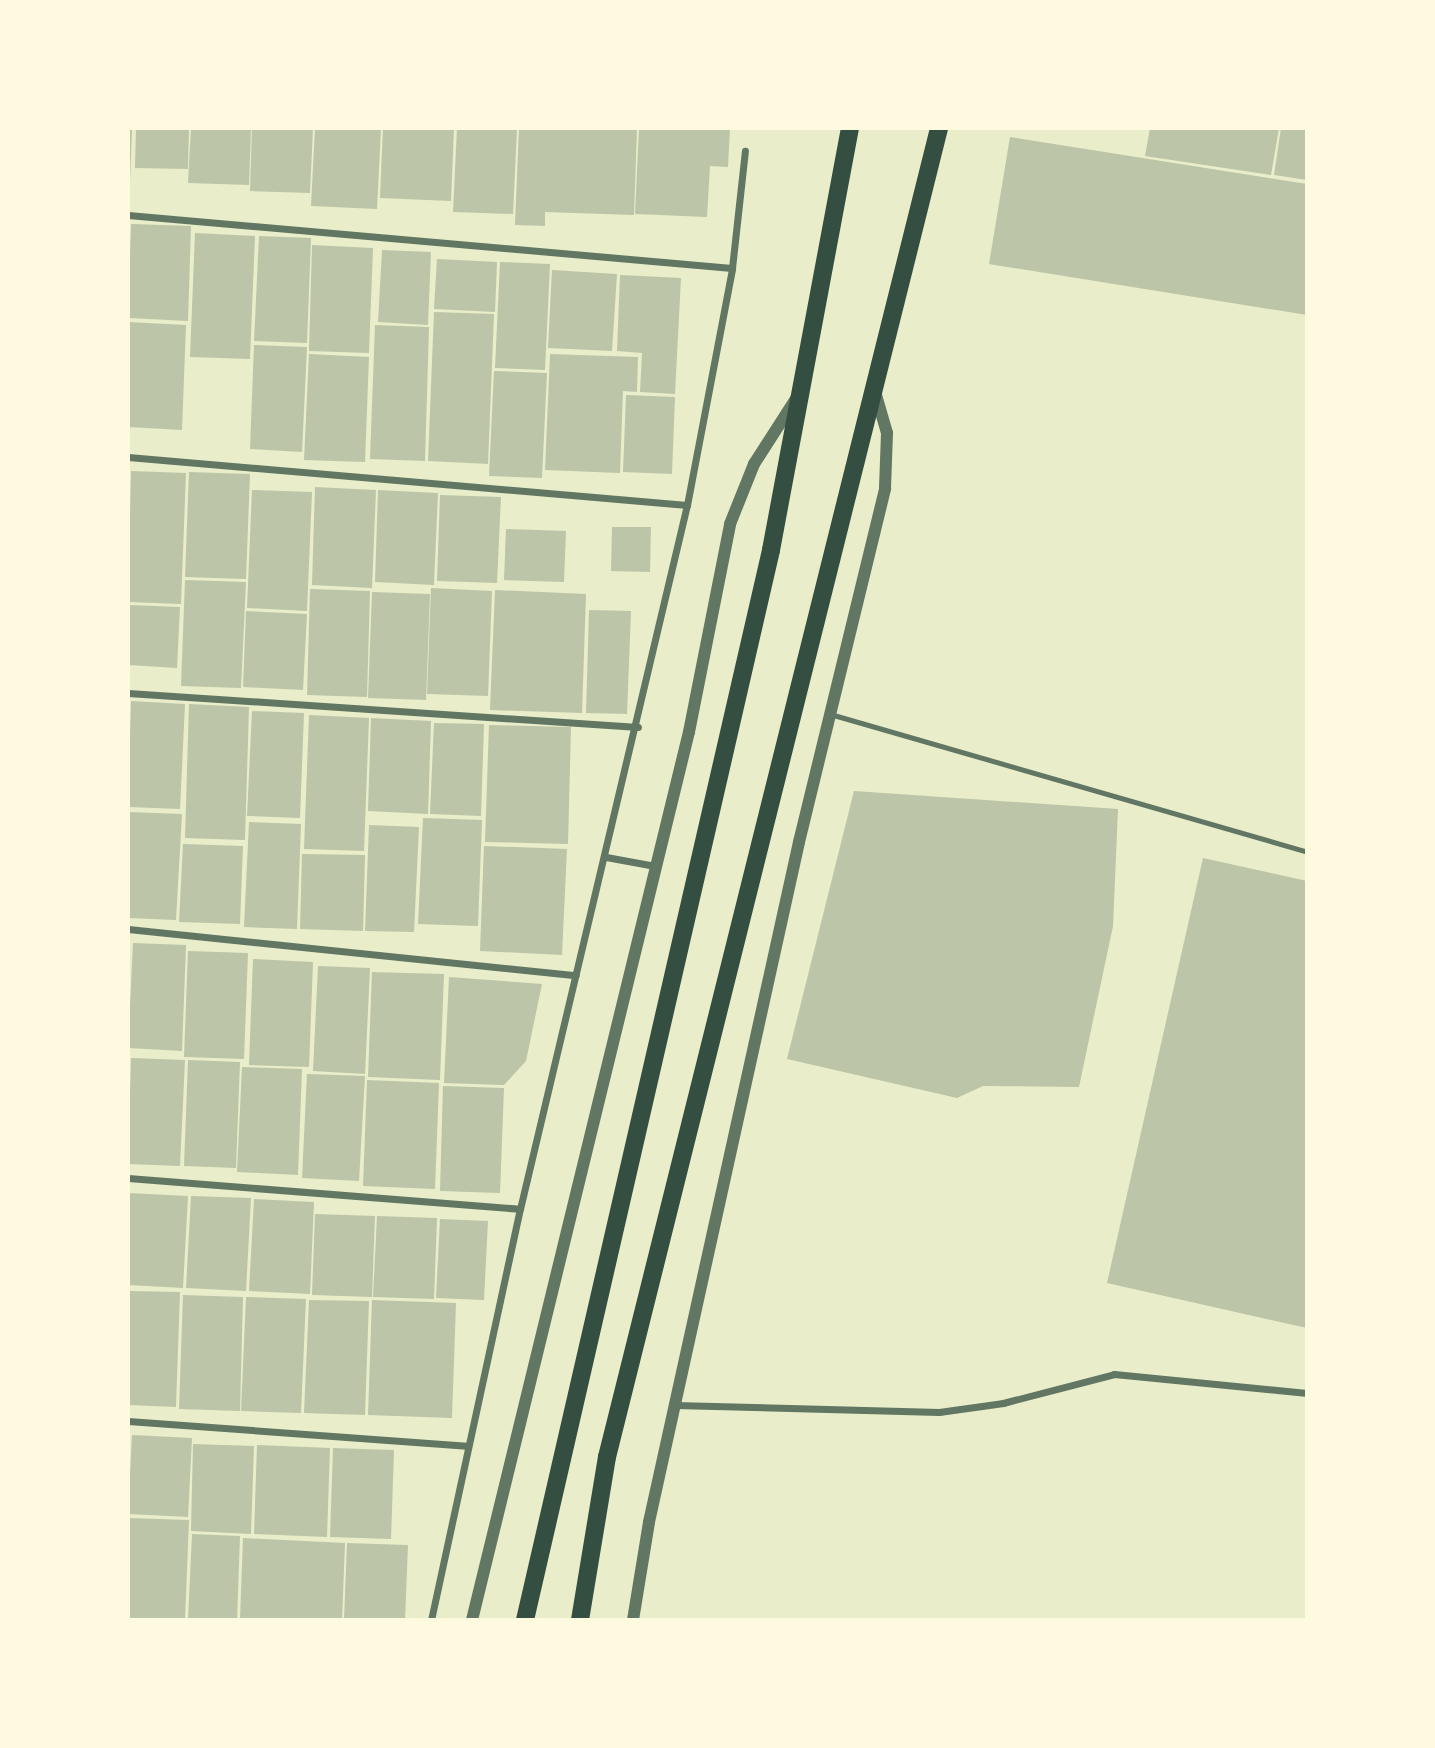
<!DOCTYPE html>
<style>
body{margin:0}
#map{position:relative;width:1435px;height:1748px;overflow:hidden;background:#e9edc9;font-family:Roboto,sans-serif}
div>[style]{position:absolute}
.building>*{inset:0;background:#bcc5a7}
.service>*{height:5px;margin:-2.5px;padding:0 2.5px;transform-origin:2.5px;border-radius:2.5px;background:#617663}
.minor>*{height:7px;margin:-3.5px;padding:0 3.5px;transform-origin:3.5px;border-radius:3.5px;background:#617663}
.tertiary>*{height:12px;margin:-6px;padding:0 6px;transform-origin:6px;border-radius:6px;background:#617663}
.primary>*{height:18px;margin:-9px;padding:0 9px;transform-origin:9px;border-radius:9px;background:#344e41}
span{translate:-50% -50%;white-space:nowrap;text-align:center;line-height:1.15;-webkit-text-stroke:7px #fefae0;paint-order:stroke}
.frame{position:absolute;inset:0;border:130px solid #fefae0;pointer-events:none}
</style>
<div id="map">
<div class="building">
<i style="clip-path:polygon(128px 128px,132px 128px,130px 182px,128px 182px)"></i>
<i style="clip-path:polygon(136px 128px,189px 128px,188px 169px,135px 168px)"></i>
<i style="clip-path:polygon(191px 128px,251px 128px,249px 185px,188px 183px)"></i>
<i style="clip-path:polygon(252px 128px,313px 128px,310px 193px,250px 191px)"></i>
<i style="clip-path:polygon(315px 128px,381px 128px,377px 209px,311px 206px)"></i>
<i style="clip-path:polygon(383px 128px,454px 128px,451px 201px,380px 198px)"></i>
<i style="clip-path:polygon(457px 128px,517px 128px,513px 214px,453px 212px)"></i>
<i style="clip-path:polygon(519px 128px,637px 129px,634px 215px,545px 212px,545px 226px,515px 225px)"></i>
<i style="clip-path:polygon(639px 128px,730px 128px,728px 167px,710px 166px,707px 217px,635px 214px)"></i>
<i style="clip-path:polygon(1150px 128px,1279px 128px,1271px 175px,1145px 156px)"></i>
<i style="clip-path:polygon(1281px 128px,1307px 128px,1307px 180px,1274px 175px)"></i>
<i style="clip-path:polygon(1010px 137px,1307px 184px,1307px 315px,989px 264px)"></i>
<i style="clip-path:polygon(131px 224px,191px 226px,188px 321px,128px 318px)"></i>
<i style="clip-path:polygon(195px 233px,255px 236px,250px 359px,190px 357px)"></i>
<i style="clip-path:polygon(259px 236px,311px 238px,307px 343px,254px 341px)"></i>
<i style="clip-path:polygon(312px 245px,373px 248px,369px 353px,309px 351px)"></i>
<i style="clip-path:polygon(382px 250px,431px 252px,428px 325px,378px 322px)"></i>
<i style="clip-path:polygon(437px 259px,497px 262px,495px 312px,434px 309px)"></i>
<i style="clip-path:polygon(500px 262px,550px 264px,545px 370px,495px 368px)"></i>
<i style="clip-path:polygon(552px 270px,617px 274px,612px 351px,548px 348px)"></i>
<i style="clip-path:polygon(620px 275px,681px 278px,675px 394px,640px 392px,642px 353px,617px 351px)"></i>
<i style="clip-path:polygon(434px 312px,494px 314px,488px 464px,428px 461px)"></i>
<i style="clip-path:polygon(128px 322px,186px 325px,182px 430px,128px 427px)"></i>
<i style="clip-path:polygon(375px 325px,429px 327px,425px 461px,370px 459px)"></i>
<i style="clip-path:polygon(254px 345px,307px 347px,302px 452px,250px 449px)"></i>
<i style="clip-path:polygon(309px 354px,369px 357px,365px 462px,304px 460px)"></i>
<i style="clip-path:polygon(550px 354px,638px 357px,637px 392px,623px 391px,620px 473px,545px 470px)"></i>
<i style="clip-path:polygon(494px 371px,547px 373px,542px 478px,489px 476px)"></i>
<i style="clip-path:polygon(626px 395px,675px 397px,672px 474px,623px 472px)"></i>
<i style="clip-path:polygon(131px 471px,186px 473px,181px 604px,128px 602px)"></i>
<i style="clip-path:polygon(189px 472px,250px 474px,246px 579px,185px 577px)"></i>
<i style="clip-path:polygon(315px 487px,376px 490px,372px 588px,312px 585px)"></i>
<i style="clip-path:polygon(252px 490px,312px 492px,307px 611px,247px 608px)"></i>
<i style="clip-path:polygon(378px 490px,438px 493px,434px 585px,375px 582px)"></i>
<i style="clip-path:polygon(440px 495px,501px 497px,497px 583px,437px 581px)"></i>
<i style="clip-path:polygon(612px 527px,651px 527px,650px 572px,611px 571px)"></i>
<i style="clip-path:polygon(506px 529px,566px 531px,564px 582px,504px 580px)"></i>
<i style="clip-path:polygon(185px 580px,246px 582px,241px 688px,181px 686px)"></i>
<i style="clip-path:polygon(431px 588px,492px 591px,488px 696px,427px 694px)"></i>
<i style="clip-path:polygon(310px 589px,370px 591px,367px 697px,307px 695px)"></i>
<i style="clip-path:polygon(495px 590px,586px 594px,582px 713px,490px 710px)"></i>
<i style="clip-path:polygon(372px 592px,430px 594px,426px 700px,368px 698px)"></i>
<i style="clip-path:polygon(128px 605px,180px 607px,177px 668px,128px 665px)"></i>
<i style="clip-path:polygon(589px 610px,631px 611px,627px 714px,586px 713px)"></i>
<i style="clip-path:polygon(246px 611px,307px 614px,303px 690px,243px 687px)"></i>
<i style="clip-path:polygon(131px 701px,185px 704px,180px 809px,128px 807px)"></i>
<i style="clip-path:polygon(189px 704px,249px 707px,245px 840px,185px 838px)"></i>
<i style="clip-path:polygon(252px 711px,304px 713px,300px 818px,247px 816px)"></i>
<i style="clip-path:polygon(309px 715px,369px 718px,364px 851px,304px 849px)"></i>
<i style="clip-path:polygon(371px 718px,431px 721px,428px 814px,368px 811px)"></i>
<i style="clip-path:polygon(434px 723px,484px 724px,481px 816px,430px 814px)"></i>
<i style="clip-path:polygon(489px 725px,571px 727px,568px 844px,485px 842px)"></i>
<i style="clip-path:polygon(854px 791px,1118px 809px,1113px 926px,1079px 1087px,983px 1086px,957px 1098px,787px 1059px)"></i>
<i style="clip-path:polygon(128px 812px,182px 814px,176px 920px,128px 918px)"></i>
<i style="clip-path:polygon(423px 818px,482px 820px,478px 926px,418px 924px)"></i>
<i style="clip-path:polygon(249px 822px,301px 824px,297px 929px,244px 927px)"></i>
<i style="clip-path:polygon(369px 825px,419px 827px,414px 932px,365px 931px)"></i>
<i style="clip-path:polygon(183px 844px,243px 846px,240px 924px,179px 922px)"></i>
<i style="clip-path:polygon(484px 846px,567px 849px,562px 955px,480px 951px)"></i>
<i style="clip-path:polygon(302px 854px,365px 855px,363px 931px,300px 929px)"></i>
<i style="clip-path:polygon(1203px 858px,1307px 881px,1307px 1328px,1107px 1283px)"></i>
<i style="clip-path:polygon(133px 943px,186px 945px,182px 1051px,128px 1048px)"></i>
<i style="clip-path:polygon(188px 951px,248px 953px,244px 1059px,184px 1057px)"></i>
<i style="clip-path:polygon(253px 959px,313px 962px,309px 1067px,249px 1065px)"></i>
<i style="clip-path:polygon(318px 966px,370px 968px,365px 1074px,313px 1071px)"></i>
<i style="clip-path:polygon(372px 972px,444px 974px,440px 1080px,368px 1077px)"></i>
<i style="clip-path:polygon(449px 977px,542px 984px,526px 1061px,504px 1085px,444px 1083px)"></i>
<i style="clip-path:polygon(131px 1058px,185px 1060px,180px 1166px,128px 1164px)"></i>
<i style="clip-path:polygon(188px 1060px,240px 1062px,236px 1168px,184px 1166px)"></i>
<i style="clip-path:polygon(242px 1067px,302px 1069px,298px 1175px,237px 1172px)"></i>
<i style="clip-path:polygon(307px 1074px,365px 1076px,359px 1181px,302px 1178px)"></i>
<i style="clip-path:polygon(367px 1080px,439px 1083px,435px 1189px,363px 1186px)"></i>
<i style="clip-path:polygon(443px 1086px,504px 1088px,500px 1193px,440px 1191px)"></i>
<i style="clip-path:polygon(128px 1193px,188px 1196px,183px 1288px,128px 1285px)"></i>
<i style="clip-path:polygon(191px 1196px,251px 1198px,246px 1291px,186px 1288px)"></i>
<i style="clip-path:polygon(254px 1199px,314px 1202px,310px 1294px,249px 1291px)"></i>
<i style="clip-path:polygon(315px 1214px,375px 1216px,372px 1297px,312px 1295px)"></i>
<i style="clip-path:polygon(377px 1216px,437px 1218px,434px 1299px,373px 1297px)"></i>
<i style="clip-path:polygon(440px 1219px,488px 1221px,484px 1300px,436px 1298px)"></i>
<i style="clip-path:polygon(128px 1291px,180px 1292px,176px 1407px,128px 1405px)"></i>
<i style="clip-path:polygon(183px 1295px,243px 1297px,240px 1411px,179px 1409px)"></i>
<i style="clip-path:polygon(246px 1297px,306px 1299px,301px 1413px,241px 1411px)"></i>
<i style="clip-path:polygon(309px 1300px,369px 1301px,365px 1415px,304px 1413px)"></i>
<i style="clip-path:polygon(372px 1300px,456px 1303px,452px 1418px,368px 1415px)"></i>
<i style="clip-path:polygon(132px 1435px,192px 1438px,188px 1517px,128px 1514px)"></i>
<i style="clip-path:polygon(193px 1444px,254px 1446px,251px 1534px,191px 1531px)"></i>
<i style="clip-path:polygon(257px 1445px,330px 1448px,327px 1537px,254px 1534px)"></i>
<i style="clip-path:polygon(333px 1448px,394px 1450px,391px 1539px,330px 1537px)"></i>
<i style="clip-path:polygon(129px 1518px,189px 1520px,185px 1620px,128px 1620px)"></i>
<i style="clip-path:polygon(192px 1534px,240px 1536px,237px 1620px,188px 1620px)"></i>
<i style="clip-path:polygon(243px 1538px,345px 1543px,342px 1620px,240px 1620px)"></i>
<i style="clip-path:polygon(347px 1543px,408px 1545px,405px 1620px,344px 1620px)"></i>
</div>
<div class="service">
<i style="left:830px;top:714px;width:497px;rotate:16.1deg"></i>
</div>
<div class="minor">
<i style="left:128px;top:215px;width:606px;rotate:5.01deg"></i>
<i style="left:128px;top:457px;width:561px;rotate:4.91deg"></i>
<i style="left:128px;top:693px;width:511px;rotate:3.81deg"></i>
<i style="left:606px;top:857px;width:50px;rotate:10.4deg"></i>
<i style="left:128px;top:929px;width:450px;rotate:5.9deg"></i>
<i style="left:128px;top:1178px;width:393px;rotate:4.5deg"></i>
<i style="left:674px;top:1405px;width:265px;rotate:1.5deg"></i>
<i style="left:939px;top:1412px;width:65px;rotate:-8deg"></i>
<i style="left:1003px;top:1403px;width:115px;rotate:-14.6deg"></i>
<i style="left:1114px;top:1374px;width:194px;rotate:5.6deg"></i>
<i style="left:128px;top:1421px;width:339px;rotate:4.2deg"></i>
<i style="left:431px;top:1620px;width:421px;rotate:-77.8deg"></i>
<i style="left:520px;top:1209px;width:724px;rotate:-76.66deg"></i>
<i style="left:687px;top:505px;width:241px;rotate:-79.2deg"></i>
<i style="left:732px;top:268px;width:118px;rotate:-83.7deg"></i>
</div>
<div class="tertiary">
<i style="left:472px;top:1620px;width:914px;rotate:-76.27deg"></i>
<i style="left:689px;top:732px;width:212px;rotate:-78.8deg"></i>
<i style="left:730px;top:524px;width:65px;rotate:-68.2deg"></i>
<i style="left:754px;top:464px;width:80px;rotate:-57.3deg"></i>
<i style="left:633px;top:1620px;width:99px;rotate:-80.7deg"></i>
<i style="left:649px;top:1522px;width:696px;rotate:-77.56deg"></i>
<i style="left:799px;top:842px;width:364px;rotate:-76.3deg"></i>
<i style="left:885px;top:488px;width:55px;rotate:-87.9deg"></i>
<i style="left:887px;top:433px;width:47px;rotate:-106.1deg"></i>
</div>
<div class="primary">
<i style="left:525px;top:1620px;width:1098px;rotate:-77.05deg"></i>
<i style="left:771px;top:550px;width:429px;rotate:-79.4deg"></i>
<i style="left:580px;top:1620px;width:165px;rotate:-80.6deg"></i>
<i style="left:607px;top:1457px;width:1370px;rotate:-75.97deg"></i>
</div>
<div class="frame"></div>
</div>
